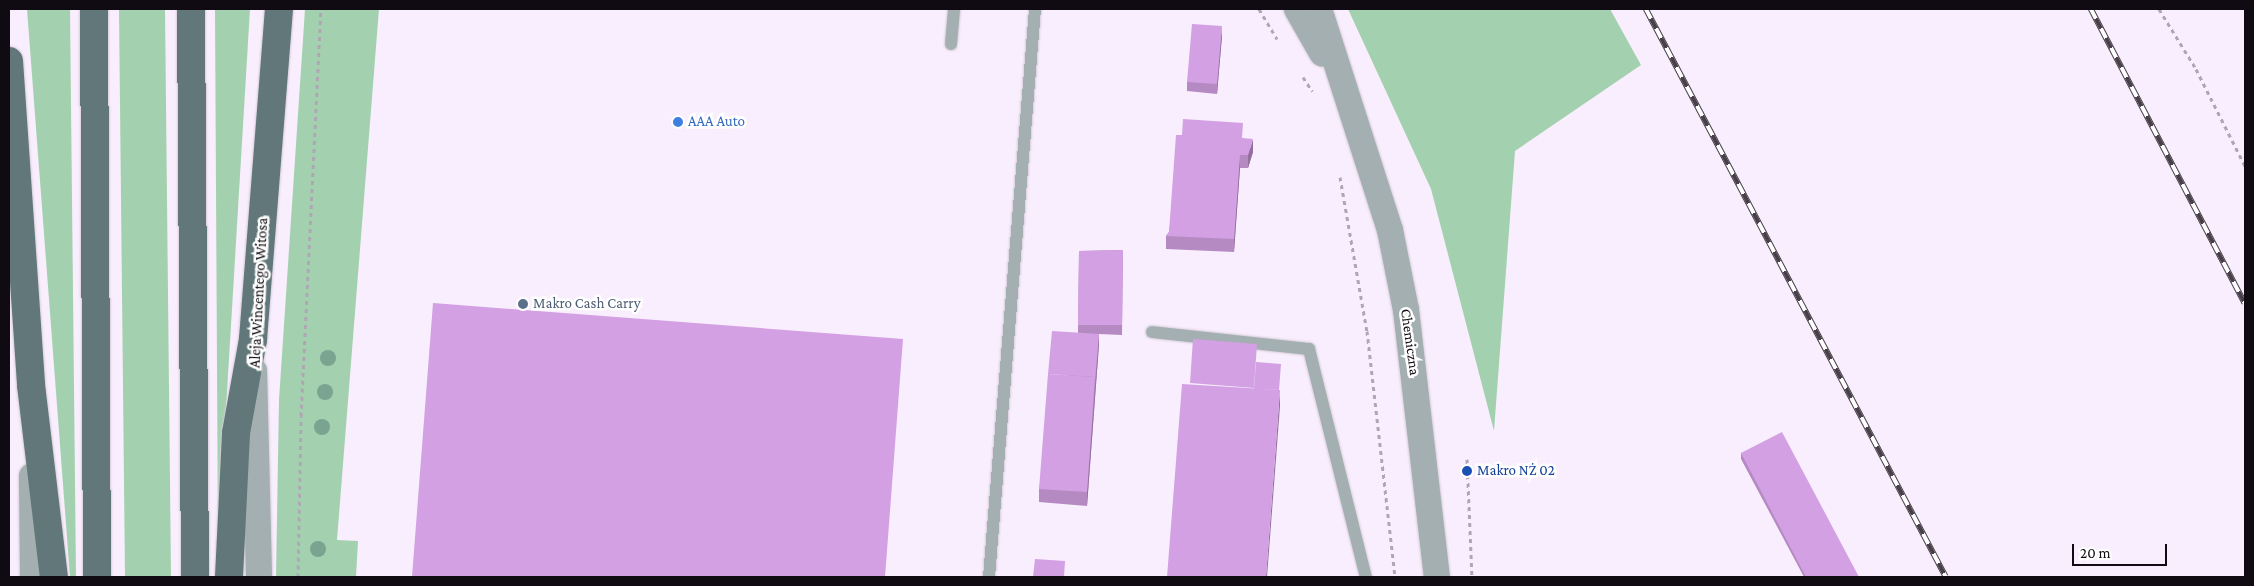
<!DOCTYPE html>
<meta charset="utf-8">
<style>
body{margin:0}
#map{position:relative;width:2254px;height:586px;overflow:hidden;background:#f9eefd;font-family:"Crimson Pro",serif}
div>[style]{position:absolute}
.green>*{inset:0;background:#a3d1af}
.path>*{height:3px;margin-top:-1.5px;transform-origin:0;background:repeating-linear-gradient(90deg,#afa6b3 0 4px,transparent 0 8px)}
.roads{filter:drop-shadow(0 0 1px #d4cad7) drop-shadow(0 0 1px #d4cad7)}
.service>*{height:12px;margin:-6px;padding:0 6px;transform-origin:6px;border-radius:6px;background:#a3afb0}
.minor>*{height:26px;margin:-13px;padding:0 13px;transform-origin:13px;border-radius:13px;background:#a3afb0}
.primary>*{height:28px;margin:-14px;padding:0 14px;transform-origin:14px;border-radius:14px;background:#617779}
.rail>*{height:5.5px;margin-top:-2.75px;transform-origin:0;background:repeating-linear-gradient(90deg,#fff 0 11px,#474049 0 22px);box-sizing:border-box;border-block:1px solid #474049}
.trees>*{width:16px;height:16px;margin:-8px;border-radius:50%;background:#7aa490}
.wall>*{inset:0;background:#b58ac3}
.shaded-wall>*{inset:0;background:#93709f}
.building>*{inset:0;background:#d2a0e3}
.dots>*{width:14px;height:14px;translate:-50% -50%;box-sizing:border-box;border:2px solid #fff;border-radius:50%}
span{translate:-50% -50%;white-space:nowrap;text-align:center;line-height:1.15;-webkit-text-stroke:5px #fff;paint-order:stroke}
.shop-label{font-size:15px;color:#366cbe}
.left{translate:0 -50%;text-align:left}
.street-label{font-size:15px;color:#100b12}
.service-label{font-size:15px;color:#4e5e75}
.transit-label{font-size:15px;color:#164399}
.frame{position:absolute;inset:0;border:10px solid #100b12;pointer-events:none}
.scale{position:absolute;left:2072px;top:544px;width:95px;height:22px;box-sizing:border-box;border:2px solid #100b12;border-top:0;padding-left:6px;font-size:15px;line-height:18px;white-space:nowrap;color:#100b12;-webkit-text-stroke:4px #fff;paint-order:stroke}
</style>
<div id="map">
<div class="green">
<i style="clip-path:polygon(27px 9px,70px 9px,76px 577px,70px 577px)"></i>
<i style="clip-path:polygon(119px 9px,165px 9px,171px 577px,125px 577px)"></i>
<i style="clip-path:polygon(215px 9px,250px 9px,218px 542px)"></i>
<i style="clip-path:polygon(305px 9px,379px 9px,337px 540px,358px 541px,356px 577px,276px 577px,279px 400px)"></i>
<i style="clip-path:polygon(1348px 9px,1610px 9px,1641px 65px,1515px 151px,1494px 431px,1431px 189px)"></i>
</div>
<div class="path">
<i style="left:1259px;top:9px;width:35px;rotate:59deg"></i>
<i style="left:2159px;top:9px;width:70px;rotate:58.3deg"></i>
<i style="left:2196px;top:69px;width:109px;rotate:63.2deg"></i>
<i style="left:1303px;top:77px;width:17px;rotate:57deg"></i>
<i style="left:1340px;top:177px;width:156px;rotate:80.1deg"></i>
<i style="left:1367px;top:331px;width:248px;rotate:83.5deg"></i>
<i style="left:1467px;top:459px;width:118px;rotate:87.6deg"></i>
<i style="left:298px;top:577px;width:161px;rotate:-88.9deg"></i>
<i style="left:301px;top:416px;width:407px;rotate:-87.2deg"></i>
</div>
<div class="roads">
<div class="service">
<i style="left:951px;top:44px;width:35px;rotate:-85deg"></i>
<i style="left:1152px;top:332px;width:158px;rotate:6.2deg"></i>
<i style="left:1309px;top:349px;width:235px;rotate:76deg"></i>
<i style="left:989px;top:577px;width:570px;rotate:-85.37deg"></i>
</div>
<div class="minor">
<i style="left:1297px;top:9px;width:51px;rotate:60.4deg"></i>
<i style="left:1319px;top:9px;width:232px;rotate:72.2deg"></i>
<i style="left:1390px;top:230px;width:82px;rotate:78.7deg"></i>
<i style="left:1406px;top:310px;width:269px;rotate:83.4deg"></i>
<i style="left:254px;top:371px;width:206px;rotate:88.6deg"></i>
<i style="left:32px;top:476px;width:101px;rotate:89.4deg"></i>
</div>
<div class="primary">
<i style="left:94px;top:9px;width:568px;rotate:89.7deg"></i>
<i style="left:191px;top:9px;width:568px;rotate:89.6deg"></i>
<i style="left:9px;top:61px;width:325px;rotate:86.1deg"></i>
<i style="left:31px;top:385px;width:193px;rotate:83.2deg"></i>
<i style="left:229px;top:577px;width:144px;rotate:-87.2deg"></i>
<i style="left:236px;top:433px;width:96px;rotate:-79.7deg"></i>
<i style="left:253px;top:339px;width:331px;rotate:-85.5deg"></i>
</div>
</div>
<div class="rail">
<i style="left:1646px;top:9px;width:642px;rotate:62.16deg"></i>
<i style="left:2091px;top:9px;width:332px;rotate:62.4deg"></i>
</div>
<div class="trees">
<i style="left:328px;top:358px"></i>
<i style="left:325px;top:392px"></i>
<i style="left:322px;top:427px"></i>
<i style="left:318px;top:549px"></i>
</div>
<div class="wall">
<i style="clip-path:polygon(1222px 36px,1217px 94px,1187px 91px,1187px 82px)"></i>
<i style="clip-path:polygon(1182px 135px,1243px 138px,1253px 152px,1248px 168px,1240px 168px,1234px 252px,1166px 249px,1166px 236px,1169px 232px)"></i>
<i style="clip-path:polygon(1123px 250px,1122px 335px,1099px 334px,1099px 344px,1087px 506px,1039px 502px,1039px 489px,1078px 333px,1079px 251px)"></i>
<i style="clip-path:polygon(1741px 453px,1859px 577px,1804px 577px,1741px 459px)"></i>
</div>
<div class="shaded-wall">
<i style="clip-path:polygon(1222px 26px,1222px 36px,1217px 94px,1217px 84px)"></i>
<i style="clip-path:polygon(1253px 139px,1253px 152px,1248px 168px,1248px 155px)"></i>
<i style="clip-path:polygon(1240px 155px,1240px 168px,1234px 252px,1234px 239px)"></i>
<i style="clip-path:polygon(1099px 334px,1099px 344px,1087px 506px,1087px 492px)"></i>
<i style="clip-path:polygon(1280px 390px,1280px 406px,1267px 577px,1266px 577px)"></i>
</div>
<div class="building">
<i style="clip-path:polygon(1192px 24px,1222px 26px,1217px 84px,1187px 82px)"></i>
<i style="clip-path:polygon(1183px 119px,1243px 123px,1242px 138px,1253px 139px,1248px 155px,1240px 155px,1234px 239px,1166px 236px,1169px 232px,1176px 135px,1182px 135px)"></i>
<i style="clip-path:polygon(1123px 250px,1122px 325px,1078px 325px,1079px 251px)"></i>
<i style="clip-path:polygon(433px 303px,903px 339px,885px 577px,412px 577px)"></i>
<i style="clip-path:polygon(1052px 331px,1099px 334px,1095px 380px,1095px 377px,1048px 374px)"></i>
<i style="clip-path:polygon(1193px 339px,1257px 344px,1254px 388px,1190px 383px)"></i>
<i style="clip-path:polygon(1256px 362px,1281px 364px,1279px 390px,1254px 389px)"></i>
<i style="clip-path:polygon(1048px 374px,1095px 377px,1087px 492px,1039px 489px)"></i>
<i style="clip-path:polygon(1182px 384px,1280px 390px,1266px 577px,1167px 577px)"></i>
<i style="clip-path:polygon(1782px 432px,1859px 577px,1806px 577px,1741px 453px)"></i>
<i style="clip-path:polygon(1035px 559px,1065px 561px,1064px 577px,1033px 577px)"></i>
</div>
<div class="dots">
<i style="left:678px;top:122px;background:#3f7fe0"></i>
<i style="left:523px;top:304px;background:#5c6f8a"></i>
<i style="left:1467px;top:471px;background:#1a4fb4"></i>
</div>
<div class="shop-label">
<span class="left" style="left:688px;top:122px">AAA Auto</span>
</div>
<div class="street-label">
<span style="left:259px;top:293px;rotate:-87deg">Aleja Wincentego Witosa</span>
<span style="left:1410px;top:342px;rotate:82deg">Chemiczna</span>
</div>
<div class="service-label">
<span class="left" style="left:533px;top:304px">Makro Cash Carry</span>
</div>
<div class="transit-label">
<span class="left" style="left:1477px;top:471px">Makro NŻ 02</span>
</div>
<div class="frame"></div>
<div class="scale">20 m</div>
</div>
